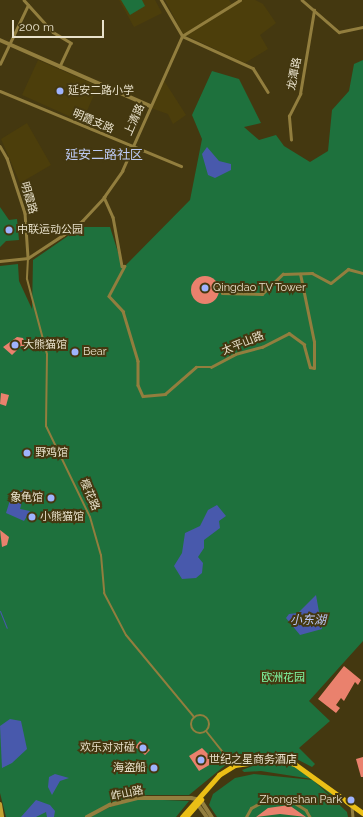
<!DOCTYPE html>
<meta charset="utf-8">
<style>
body{margin:0}
#map{position:relative;width:363px;height:817px;overflow:hidden;background:#443810;font-family:Raleway,"Noto Sans SC",sans-serif}
div>[style]{position:absolute}
.built>*{inset:0;background:#4c3e0b}
.green>*{inset:0;background:#1e713d}
.water>*{inset:0;background:#4859ac}
.stream>*{height:1px;margin:-0.5px;padding:0 0.5px;transform-origin:0.5px;border-radius:0.5px;background:#4859ac}
.building>*{inset:0;background:#ea816d}
.round{border-radius:50%}
.pedestrian>*{height:2px;margin:-1px;padding:0 1px;transform-origin:1px;border-radius:1px;background:#927e3e}
.pedestrian>.ring{margin:-1px;padding:0;box-sizing:content-box;background:none;border:2px solid #927e3e;border-radius:50%}
.minor>*{height:2.5px;margin:-1.25px;padding:0 1.25px;transform-origin:1.25px;border-radius:1.25px;background:#927e3e}
.tertiary>*{height:3.5px;margin:-1.75px;padding:0 1.75px;transform-origin:1.75px;border-radius:1.75px;background:#927e3e}
.secondary>*{height:4px;margin:-2px;padding:0 2px;transform-origin:2px;border-radius:2px;background:#c4a332}
.primary>*{height:4.5px;margin:-2.25px;padding:0 2.25px;transform-origin:2.25px;border-radius:2.25px;background:#ebbf16}
.dots>*{width:11px;height:11px;translate:-50% -50%;box-sizing:border-box;border:2px solid #443810;border-radius:50%}
span{translate:-50% -50%;white-space:nowrap;text-align:center;line-height:1.15;-webkit-text-stroke:4px #443810;paint-order:stroke}
.street-label{font-size:11px;color:#e8e1cb}
.poi-label{font-size:11px;color:#e8e1cb}
.left{translate:0 -50%;text-align:left}
.right{translate:-100% -50%;text-align:right}
.park-label{font-size:11px;color:#80fca6}
.water-label{font-size:12px;color:#b9c6f4;font-style:italic}
.quarter-label{font-size:13px;color:#bdcaf4}
.scale{position:absolute;left:12px;top:20px;width:92px;height:18px;box-sizing:border-box;border:2px solid #e8e1cb;border-top:0;padding-left:5px;font-size:12px;line-height:14px;white-space:nowrap;color:#e8e1cb;-webkit-text-stroke:3px #443810;paint-order:stroke}
</style>
<div id="map">
<div class="built">
<i style="clip-path:polygon(119px 0,155px 0,162px 13px,134px 27px)"></i>
<i style="clip-path:polygon(165px 0,229px 0,232px 4px,238px 0,255px 0,263px 4px,276px 23px,260px 35px,268px 49px,245px 63px,183px 34px)"></i>
<i style="clip-path:polygon(38px 60px,98px 86px,82px 122px,22px 95px)"></i>
<i style="clip-path:polygon(163px 79px,186px 115px,173px 124px,168px 114px,151px 108px)"></i>
<i style="clip-path:polygon(27px 123px,51px 165px,20px 183px,1px 139px)"></i>
</div>
<div class="green">
<i style="clip-path:polygon(121px 0,142px 0,145px 6px,130px 15px)"></i>
<i style="clip-path:polygon(363px 60px,363px 641px,309px 701px,330px 721px,299px 748px,315px 764px,312px 767px,285px 753px,239px 754px,189px 795px,147px 795px,110px 805px,87px 817px,6px 817px,0 793px,0 266px,18px 264px,19px 281px,32px 309px,33px 260px,81px 227px,110px 227px,123px 268px,190px 200px,202px 139px,192px 115px,212px 71px,239px 79px,261px 123px,244px 127px,259px 140px,276px 135px,284px 146px,310px 162px,328px 151px,332px 110px,349px 91px,354px 64px)"></i>
<i style="clip-path:polygon(0 207px,9px 220px,17px 219px,19px 240px,6px 241px,0 247px)"></i>
<i style="clip-path:polygon(283px 763px,298px 768px,333px 793px,331px 795px,312px 779px,261px 771px,244px 772px,242px 770px,258px 764px)"></i>
<i style="clip-path:polygon(254px 774px,313px 780px,347px 812px,348px 817px,217px 817px,209px 805px,213px 794px,235px 778px)"></i>
<i style="clip-path:polygon(138px 799px,189px 801px,176px 817px,90px 817px,110px 807px)"></i>
</div>
<div class="water">
<i style="clip-path:polygon(207px 147px,219px 161px,231px 164px,231px 170px,215px 178px,208px 175px,202px 154px)"></i>
<i style="clip-path:polygon(25px 489px,20px 509px,30px 511px,24px 521px,6px 513px,11px 497px)"></i>
<i style="clip-path:polygon(217px 505px,226px 516px,219px 521px,220px 528px,204px 540px,204px 548px,198px 557px,203px 563px,202px 573px,196px 578px,182px 579px,174px 566px,182px 553px,185px 533px,200px 526px,208px 510px)"></i>
<i style="clip-path:polygon(316px 595px,322px 629px,300px 635px,286px 618px,289px 614px,298px 613px)"></i>
<i style="clip-path:polygon(10px 719px,21px 721px,27px 749px,12px 763px,2px 768px,0 726px)"></i>
<i style="clip-path:polygon(55px 774px,69px 778px,60px 781px,52px 795px,48px 787px,49px 777px)"></i>
<i style="clip-path:polygon(36px 800px,50px 805px,55px 811px,54px 817px,47px 817px,46px 812px,36px 817px,21px 817px)"></i>
</div>
<div class="stream">
<i style="left:0;top:611px;width:18px;rotate:68deg"></i>
</div>
<div class="building">
<i class="round" style="left:191px;top:276px;width:28px;height:28px"></i>
<i style="clip-path:polygon(17px 337px,23px 338px,26px 346px,21px 346px,12px 355px,3px 347px)"></i>
<i style="clip-path:polygon(1px 393px,9px 395px,6px 406px,0 404px)"></i>
<i style="clip-path:polygon(0 530px,9px 537px,7px 545px,2px 547px)"></i>
<i style="clip-path:polygon(344px 666px,361px 680px,358px 685px,355px 682px,344px 701px,341px 698px,336px 705px,340px 708px,336px 713px,318px 699px)"></i>
<i style="clip-path:polygon(140px 741px,150px 750px,145px 755px,135px 747px)"></i>
<i style="clip-path:polygon(202px 748px,212px 758px,211px 764px,199px 771px,189px 756px)"></i>
<i style="clip-path:polygon(363px 757px,363px 777px,361px 777px,356px 759px)"></i>
<i style="clip-path:polygon(289px 805px,306px 817px,280px 814px,256px 817px,268px 808px)"></i>
</div>
<div class="pedestrian">
<i style="left:28px;top:258px;width:21px;rotate:93deg"></i>
<i style="left:27px;top:279px;width:78px;rotate:75.1deg"></i>
<i style="left:47px;top:354px;width:72px;rotate:90.8deg"></i>
<i style="left:46px;top:426px;width:101px;rotate:64.2deg"></i>
<i style="left:90px;top:517px;width:40px;rotate:74deg"></i>
<i style="left:101px;top:555px;width:38px;rotate:85deg"></i>
<i style="left:104px;top:593px;width:47px;rotate:62.4deg"></i>
<i style="left:126px;top:635px;width:107px;rotate:50.3deg"></i>
<i class="ring" style="left:191px;top:715px;width:16px;height:16px"></i>
<i style="left:206px;top:731px;width:43px;rotate:51.5deg"></i>
</div>
<div class="minor">
<i style="left:24px;top:0;width:43px;rotate:47.8deg"></i>
<i style="left:53px;top:32px;width:21px;rotate:31deg"></i>
<i style="left:71px;top:43px;width:26px;rotate:115deg"></i>
<i style="left:302px;top:0;width:49px;rotate:40.9deg"></i>
<i style="left:339px;top:32px;width:25px;rotate:-12deg"></i>
<i style="left:182px;top:36px;width:78px;rotate:24.3deg"></i>
<i style="left:253px;top:68px;width:28px;rotate:58deg"></i>
<i style="left:182px;top:36px;width:68px;rotate:-31.8deg"></i>
<i style="left:0;top:64px;width:65px;rotate:-64.6deg"></i>
<i style="left:0;top:91px;width:196px;rotate:22.5deg"></i>
<i style="left:291px;top:140px;width:24px;rotate:-95deg"></i>
<i style="left:289px;top:116px;width:25px;rotate:-63deg"></i>
<i style="left:300px;top:94px;width:85px;rotate:-80.5deg"></i>
<i style="left:0;top:146px;width:14px;rotate:60deg"></i>
<i style="left:7px;top:158px;width:58px;rotate:71.9deg"></i>
<i style="left:25px;top:213px;width:44px;rotate:86.1deg"></i>
<i style="left:104px;top:197px;width:22px;rotate:66deg"></i>
<i style="left:113px;top:217px;width:50px;rotate:79.6deg"></i>
<i style="left:122px;top:266px;width:3px"></i>
<i style="left:125px;top:266px;width:34px;rotate:118deg"></i>
<i style="left:109px;top:296px;width:21px;rotate:47deg"></i>
<i style="left:123px;top:311px;width:52px;rotate:73.3deg"></i>
<i style="left:138px;top:361px;width:24px;rotate:90deg"></i>
<i style="left:138px;top:385px;width:12px;rotate:66deg"></i>
<i style="left:143px;top:396px;width:22px;rotate:-5deg"></i>
<i style="left:165px;top:394px;width:41px;rotate:-41.1deg"></i>
<i style="left:196px;top:367px;width:15px"></i>
<i style="left:211px;top:367px;width:27px;rotate:-28deg"></i>
<i style="left:235px;top:354px;width:28px;rotate:-15deg"></i>
<i style="left:262px;top:347px;width:30px;rotate:-27deg"></i>
<i style="left:289px;top:333px;width:19px;rotate:36deg"></i>
<i style="left:304px;top:344px;width:24px;rotate:75deg"></i>
<i style="left:310px;top:367px;width:4px;rotate:14deg"></i>
<i style="left:314px;top:368px;width:26px;rotate:-90deg"></i>
<i style="left:314px;top:342px;width:69px;rotate:-101.6deg"></i>
<i style="left:0;top:261px;width:28px;rotate:-6deg"></i>
<i style="left:28px;top:258px;width:42px;rotate:-33.3deg"></i>
<i style="left:63px;top:235px;width:24px;rotate:-36deg"></i>
<i style="left:82px;top:221px;width:33px;rotate:-47deg"></i>
<i style="left:104px;top:197px;width:32px;rotate:-55deg"></i>
<i style="left:122px;top:171px;width:148px;rotate:-66deg"></i>
<i style="left:182px;top:36px;width:42px;rotate:-120.3deg"></i>
<i style="left:222px;top:293px;width:40px;rotate:1.4deg"></i>
<i style="left:262px;top:294px;width:29px;rotate:-44deg"></i>
<i style="left:283px;top:274px;width:29px;rotate:-2deg"></i>
<i style="left:312px;top:273px;width:21px;rotate:28deg"></i>
<i style="left:331px;top:283px;width:22px;rotate:-39deg"></i>
<i style="left:348px;top:269px;width:16px;rotate:15deg"></i>
<i style="left:352px;top:806px;width:11px;rotate:85deg"></i>
<i style="left:246px;top:817px;width:10px;rotate:-61deg"></i>
<i style="left:251px;top:808px;width:21px;rotate:-28deg"></i>
<i style="left:270px;top:798px;width:20px;rotate:6deg"></i>
<i style="left:290px;top:800px;width:19px;rotate:32deg"></i>
<i style="left:306px;top:810px;width:8px;rotate:60deg"></i>
</div>
<div class="tertiary">
<i style="left:0;top:40px;width:164px;rotate:23.7deg"></i>
<i style="left:197px;top:803px;width:17px;rotate:54deg"></i>
<i style="left:87px;top:817px;width:26px;rotate:-28deg"></i>
<i style="left:110px;top:805px;width:29px;rotate:-14deg"></i>
<i style="left:138px;top:798px;width:53px"></i>
<i style="left:191px;top:798px;width:10px;rotate:11deg"></i>
<i style="left:201px;top:800px;width:20px;rotate:57deg"></i>
</div>
<div class="secondary">
<i style="left:0;top:804px;width:13px;rotate:81deg"></i>
</div>
<div class="primary">
<i style="left:182px;top:817px;width:56px;rotate:-48.6deg"></i>
<i style="left:219px;top:775px;width:19px;rotate:-32deg"></i>
<i style="left:235px;top:765px;width:42px;rotate:-8.1deg"></i>
<i style="left:277px;top:759px;width:19px;rotate:16deg"></i>
<i style="left:295px;top:764px;width:84px;rotate:35.8deg"></i>
<i style="left:186px;top:817px;width:23px;rotate:-49deg"></i>
</div>
<div class="dots">
<i style="left:60px;top:91px;background:#9fb3fd"></i>
<i style="left:9px;top:230px;background:#9fb3fd"></i>
<i style="left:205px;top:288px;background:#9fb3fd"></i>
<i style="left:15px;top:345px;background:#9fb3fd"></i>
<i style="left:75px;top:352px;background:#9fb3fd"></i>
<i style="left:27px;top:453px;background:#9fb3fd"></i>
<i style="left:51px;top:498px;background:#9fb3fd"></i>
<i style="left:32px;top:517px;background:#9fb3fd"></i>
<i style="left:143px;top:748px;background:#9fb3fd"></i>
<i style="left:201px;top:760px;background:#9fb3fd"></i>
<i style="left:154px;top:768px;background:#9fb3fd"></i>
<i style="left:351px;top:800px;background:#9fb3fd"></i>
</div>
<div class="street-label">
<span style="left:295px;top:74px;rotate:-79deg">龙潭路</span>
<span style="left:135px;top:120px;rotate:-66deg">上清路</span>
<span style="left:93px;top:122px;rotate:23deg">明霞支路</span>
<span style="left:28px;top:198px;rotate:74deg">明霞路</span>
<span style="left:243px;top:344px;rotate:-22deg">太平山路</span>
<span style="left:89px;top:495px;rotate:67deg">樱花路</span>
<span style="left:127px;top:794px;rotate:-12deg">岞山路</span>
</div>
<div class="poi-label">
<span class="left" style="left:68px;top:91px">延安二路小学</span>
<span class="left" style="left:17px;top:230px">中联运动公园</span>
<span class="left" style="left:213px;top:288px">Qingdao TV Tower</span>
<span class="left" style="left:23px;top:345px">大熊猫馆</span>
<span class="left" style="left:83px;top:352px">Bear</span>
<span class="left" style="left:35px;top:453px">野鸡馆</span>
<span class="right" style="left:43px;top:498px">象龟馆</span>
<span class="left" style="left:40px;top:517px">小熊猫馆</span>
<span class="right" style="left:135px;top:748px">欢乐对对碰</span>
<span class="left" style="left:209px;top:760px">世纪之星商务酒店</span>
<span class="right" style="left:146px;top:768px">海盗船</span>
<span class="right" style="left:342px;top:800px">Zhongshan Park</span>
</div>
<div class="park-label">
<span style="left:283px;top:678px">欧洲花园</span>
</div>
<div class="water-label">
<span style="left:308px;top:621px">小东湖</span>
</div>
<div class="quarter-label">
<span style="left:104px;top:155px">延安二路社区</span>
</div>
<div class="scale">200 m</div>
</div>
